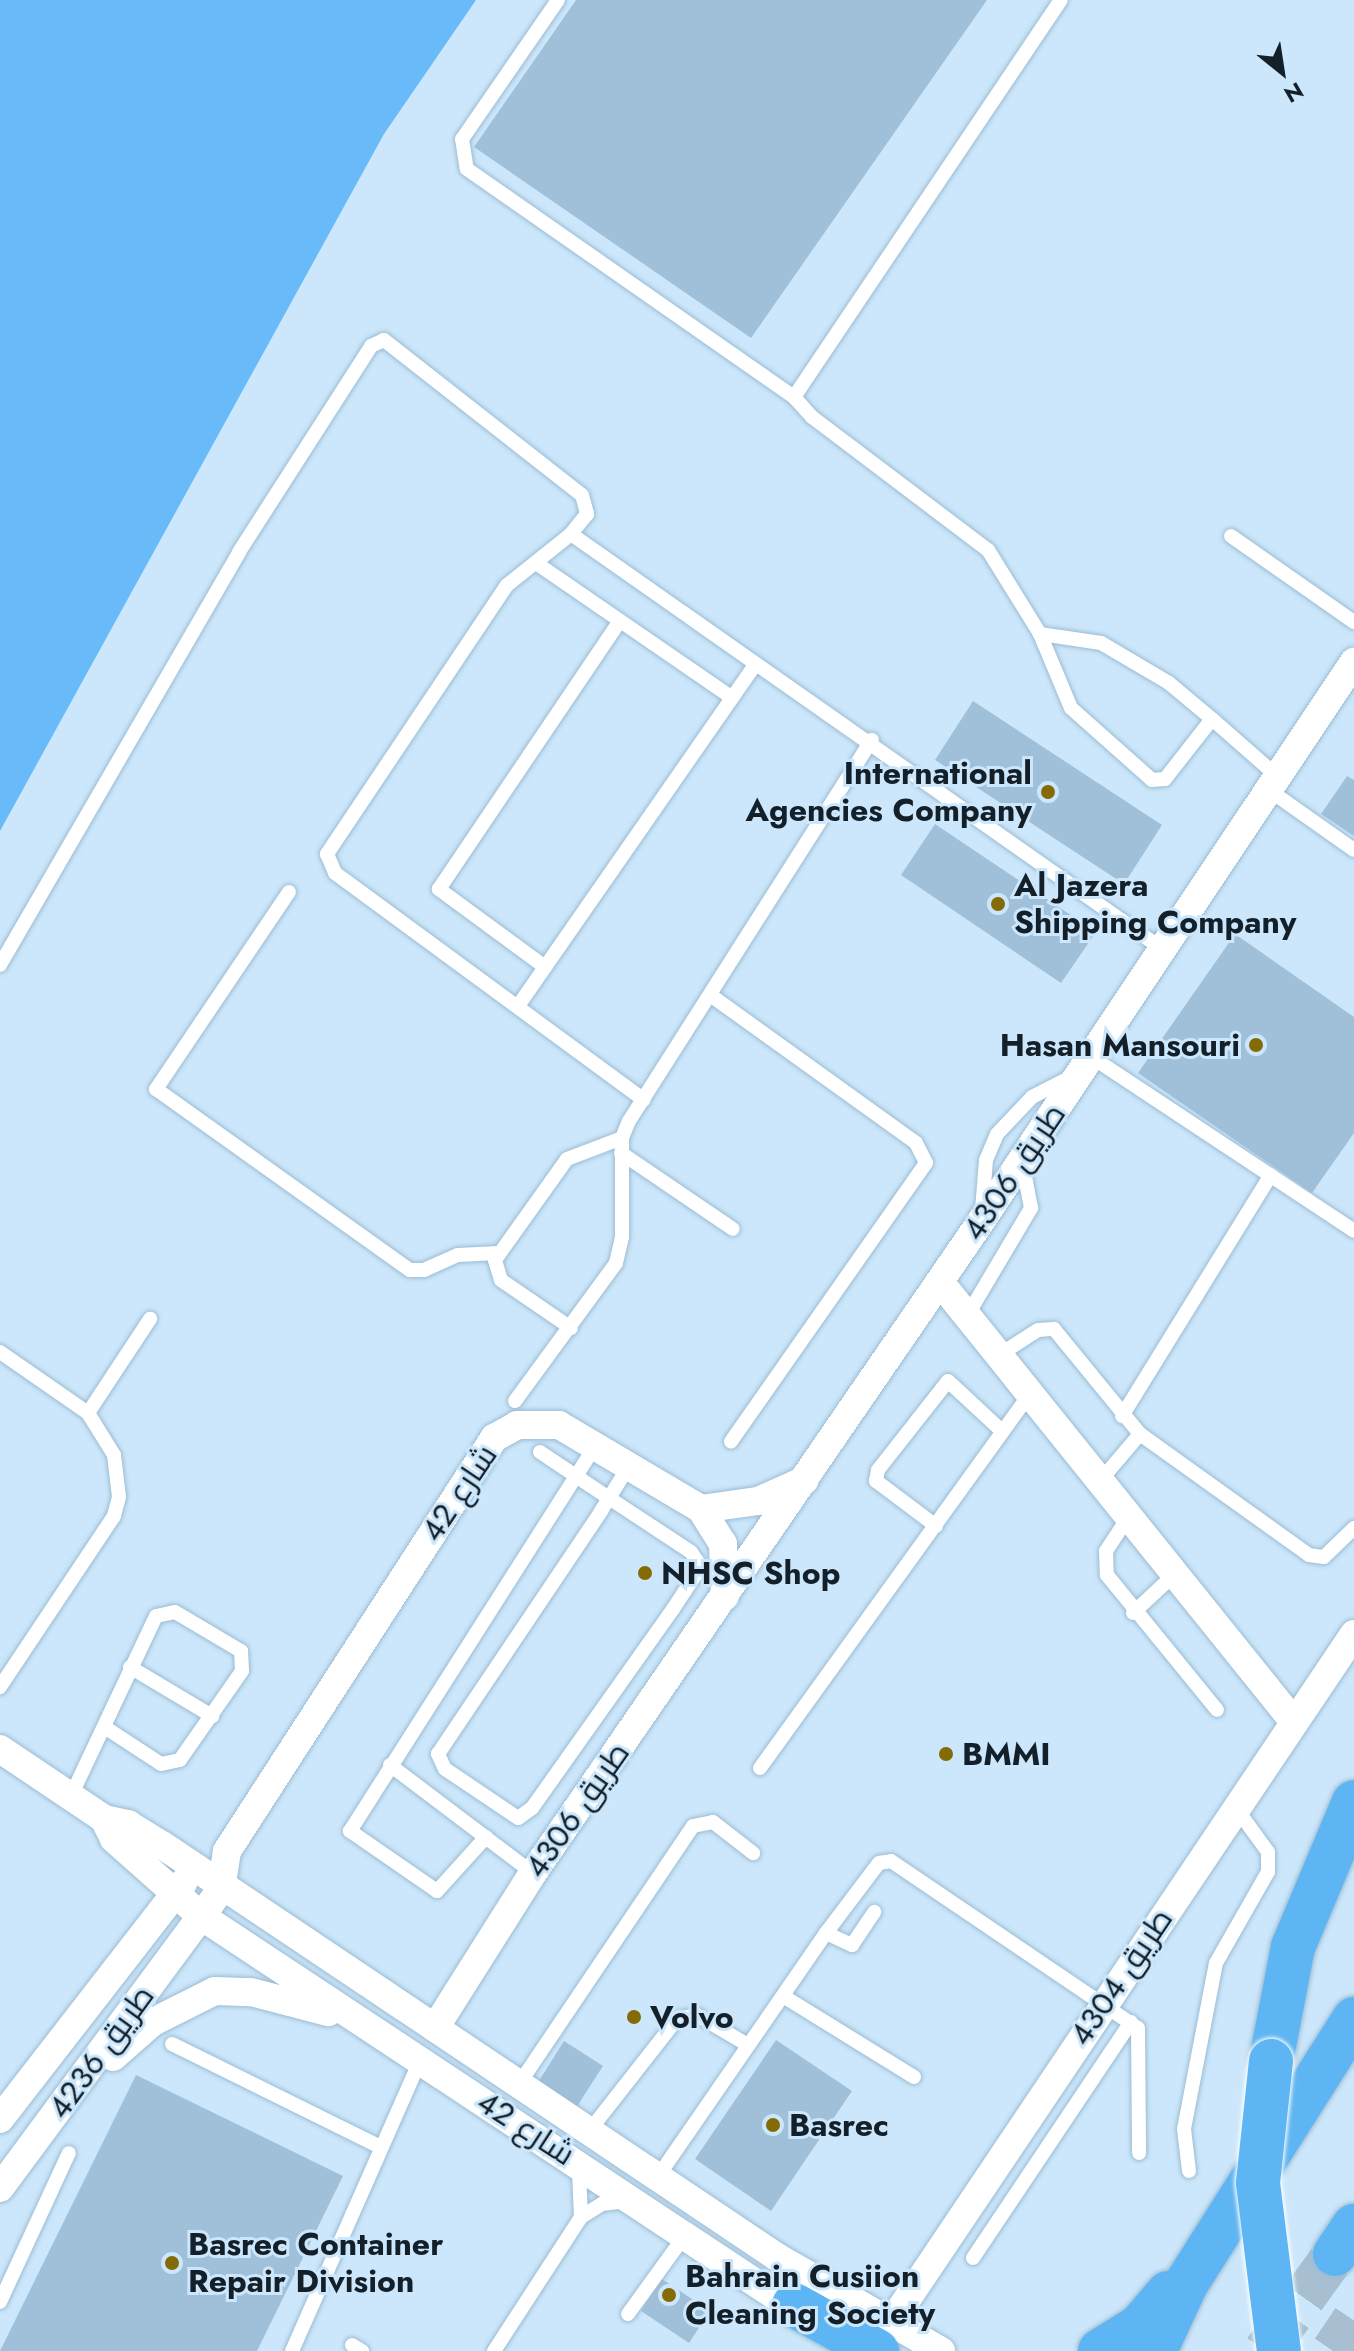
<!DOCTYPE html>
<meta charset="utf-8">
<style>
body{margin:0}
#map{position:relative;width:1354px;height:2351px;overflow:hidden;background:#cce7fb;font-family:Jost,Cairo,sans-serif}
div>[style]{position:absolute}
.water>*{inset:0;background:#68bbf8}
.building>*{inset:0;background:#a0c0d9}
.highway-tunnel>*{height:44px;margin-top:-22px;transform-origin:0;background:repeating-linear-gradient(90deg,#a7bfd1 0 44px,transparent 0 66px)}
.roads{filter:drop-shadow(0 0 2px #9cbcd4) drop-shadow(0 0 2px #9cbcd4)}
.lane>*{height:14px;margin:-7px;padding:0 7px;transform-origin:7px;border-radius:7px;background:#fff}
.street>*{height:28px;margin:-14px;padding:0 14px;transform-origin:14px;border-radius:14px;background:#fff}
.highway>*{height:44px;margin:-22px;padding:0 22px;transform-origin:22px;border-radius:22px;background:#5eb5f3}
.bridges{filter:drop-shadow(0 0 2px #fff) drop-shadow(0 0 2px #fff)}
.highway-bridge>*{height:44px;margin:-22px;padding:0 22px;transform-origin:22px;border-radius:22px;background:#5eb5f3}
.dots>*{width:22px;height:22px;translate:-50% -50%;box-sizing:border-box;border:4px solid #cce7fb;border-radius:50%}
span{translate:-50% -50%;white-space:nowrap;text-align:center;line-height:1.15;-webkit-text-stroke:6px #cce7fb;paint-order:stroke}
.poi-label{font-size:32px;color:#142029;font-weight:700}
.right{translate:-100% -50%;text-align:right}
.left{translate:0 -50%;text-align:left}
.street-label{font-size:32px;color:#142029}
.north{position:absolute;left:1242px;top:32px;width:80px;height:80px;-webkit-text-stroke:6px #cce7fb;paint-order:stroke;rotate:150deg;font-size:22px;font-weight:700;line-height:32px;text-align:center;color:#142029}
.north::after{content:'';display:block;margin:auto;width:28px;height:36px;background:#142029;clip-path:polygon(50% 0,100% 100%,50% 72%,0 100%)}
</style>
<div id="map">
<div class="water">
<i style="clip-path:polygon(0 0,476px 0,384px 134px,0 831px)"></i>
</div>
<div class="building">
<i style="clip-path:polygon(576px 0,987px 0,751px 338px,474px 147px)"></i>
<i style="clip-path:polygon(973px 701px,1162px 825px,1124px 884px,935px 760px)"></i>
<i style="clip-path:polygon(1347px 776px,1354px 780px,1354px 836px,1321px 814px)"></i>
<i style="clip-path:polygon(935px 824px,1096px 932px,1061px 983px,901px 875px)"></i>
<i style="clip-path:polygon(1235px 934px,1354px 1017px,1354px 1133px,1312px 1193px,1138px 1073px)"></i>
<i style="clip-path:polygon(776px 2040px,852px 2091px,771px 2211px,695px 2159px)"></i>
<i style="clip-path:polygon(564px 2041px,603px 2066px,576px 2108px,537px 2084px)"></i>
<i style="clip-path:polygon(136px 2075px,343px 2176px,257px 2351px,0 2351px)"></i>
<i style="clip-path:polygon(662px 2279px,710px 2311px,689px 2343px,641px 2311px)"></i>
</div>
<div class="highway-tunnel">
<i style="left:1265px;top:2351px;width:120px;rotate:-54.2deg"></i>
<i style="left:1333px;top:2351px;width:37px;rotate:-56deg"></i>
</div>
<div class="roads">
<div class="lane">
<i style="left:558px;top:0;width:169px;rotate:124.6deg"></i>
<i style="left:462px;top:139px;width:30px;rotate:81deg"></i>
<i style="left:467px;top:169px;width:399px;rotate:34.9deg"></i>
<i style="left:794px;top:397px;width:27px;rotate:48deg"></i>
<i style="left:812px;top:417px;width:221px;rotate:37.1deg"></i>
<i style="left:988px;top:550px;width:99px;rotate:58.2deg"></i>
<i style="left:1040px;top:634px;width:80px;rotate:67.3deg"></i>
<i style="left:1071px;top:708px;width:108px;rotate:41.6deg"></i>
<i style="left:1152px;top:780px;width:13px;rotate:-4deg"></i>
<i style="left:1165px;top:779px;width:76px;rotate:-51.9deg"></i>
<i style="left:1212px;top:719px;width:56px;rotate:-140.1deg"></i>
<i style="left:1169px;top:683px;width:79px;rotate:-149.5deg"></i>
<i style="left:1101px;top:643px;width:62px;rotate:-171.6deg"></i>
<i style="left:794px;top:397px;width:478px;rotate:-56.1deg"></i>
<i style="left:571px;top:534px;width:82px;rotate:141.4deg"></i>
<i style="left:507px;top:585px;width:324px;rotate:123.8deg"></i>
<i style="left:327px;top:854px;width:21px;rotate:67deg"></i>
<i style="left:335px;top:873px;width:383px;rotate:36.3deg"></i>
<i style="left:1231px;top:536px;width:150px;rotate:35deg"></i>
<i style="left:536px;top:563px;width:237px;rotate:34.5deg"></i>
<i style="left:1212px;top:719px;width:86px;rotate:41.2deg"></i>
<i style="left:1269px;top:790px;width:104px;rotate:35.2deg"></i>
<i style="left:289px;top:892px;width:238px;rotate:124deg"></i>
<i style="left:156px;top:1089px;width:312px;rotate:35.5deg"></i>
<i style="left:410px;top:1270px;width:14px"></i>
<i style="left:424px;top:1270px;width:37px;rotate:-24deg"></i>
<i style="left:458px;top:1255px;width:40px;rotate:-2.9deg"></i>
<i style="left:0;top:965px;width:477px;rotate:-59.9deg"></i>
<i style="left:239px;top:552px;width:245px;rotate:-57.3deg"></i>
<i style="left:371px;top:346px;width:14px;rotate:-25deg"></i>
<i style="left:384px;top:340px;width:251px;rotate:38.1deg"></i>
<i style="left:582px;top:495px;width:20px;rotate:75deg"></i>
<i style="left:587px;top:514px;width:26px;rotate:129deg"></i>
<i style="left:571px;top:534px;width:721px;rotate:35.06deg"></i>
<i style="left:545px;top:967px;width:132px;rotate:-143.7deg"></i>
<i style="left:439px;top:889px;width:323px;rotate:-56deg"></i>
<i style="left:713px;top:997px;width:250px;rotate:35.7deg"></i>
<i style="left:916px;top:1143px;width:22px;rotate:63deg"></i>
<i style="left:926px;top:1163px;width:340px;rotate:125deg"></i>
<i style="left:518px;top:1006px;width:413px;rotate:-55.2deg"></i>
<i style="left:1090px;top:1056px;width:317px;rotate:33.5deg"></i>
<i style="left:621px;top:1153px;width:135px;rotate:34.2deg"></i>
<i style="left:982px;top:1210px;width:50px;rotate:-85.4deg"></i>
<i style="left:986px;top:1160px;width:28px;rotate:-67deg"></i>
<i style="left:997px;top:1134px;width:51px;rotate:-46.6deg"></i>
<i style="left:1032px;top:1097px;width:46px;rotate:-27.1deg"></i>
<i style="left:967px;top:1316px;width:126px;rotate:-59.3deg"></i>
<i style="left:1031px;top:1208px;width:48px;rotate:-100.8deg"></i>
<i style="left:571px;top:1328px;width:85px;rotate:-145.6deg"></i>
<i style="left:501px;top:1280px;width:21px;rotate:-107deg"></i>
<i style="left:495px;top:1260px;width:124px;rotate:-54.5deg"></i>
<i style="left:567px;top:1159px;width:59px;rotate:-20.9deg"></i>
<i style="left:0;top:1352px;width:107px;rotate:34.7deg"></i>
<i style="left:88px;top:1413px;width:49px;rotate:58.2deg"></i>
<i style="left:114px;top:1455px;width:42px;rotate:83.2deg"></i>
<i style="left:119px;top:1497px;width:20px;rotate:105deg"></i>
<i style="left:114px;top:1516px;width:206px;rotate:123.7deg"></i>
<i style="left:999px;top:1355px;width:46px;rotate:-32.7deg"></i>
<i style="left:1038px;top:1330px;width:16px;rotate:-4deg"></i>
<i style="left:1054px;top:1329px;width:136px;rotate:50.7deg"></i>
<i style="left:1140px;top:1434px;width:208px;rotate:35.6deg"></i>
<i style="left:1309px;top:1555px;width:15px;rotate:8deg"></i>
<i style="left:1324px;top:1557px;width:42px;rotate:-44deg"></i>
<i style="left:515px;top:1401px;width:171px;rotate:-53.8deg"></i>
<i style="left:616px;top:1263px;width:27px;rotate:-77deg"></i>
<i style="left:622px;top:1237px;width:99px;rotate:-90deg"></i>
<i style="left:622px;top:1138px;width:18px;rotate:-68deg"></i>
<i style="left:629px;top:1121px;width:452px;rotate:-57.5deg"></i>
<i style="left:88px;top:1413px;width:113px;rotate:-56.6deg"></i>
<i style="left:1122px;top:1416px;width:283px;rotate:-58.3deg"></i>
<i style="left:540px;top:1452px;width:83px;rotate:33.7deg"></i>
<i style="left:609px;top:1498px;width:98px;rotate:33.4deg"></i>
<i style="left:691px;top:1552px;width:11px;rotate:56deg"></i>
<i style="left:697px;top:1561px;width:13px;rotate:94deg"></i>
<i style="left:696px;top:1574px;width:42px;rotate:123.3deg"></i>
<i style="left:673px;top:1609px;width:244px;rotate:125.3deg"></i>
<i style="left:532px;top:1808px;width:17px;rotate:144deg"></i>
<i style="left:518px;top:1818px;width:88px;rotate:-146.1deg"></i>
<i style="left:445px;top:1769px;width:17px;rotate:-115deg"></i>
<i style="left:438px;top:1754px;width:293px;rotate:-56.1deg"></i>
<i style="left:601px;top:1511px;width:15px;rotate:-58deg"></i>
<i style="left:609px;top:1498px;width:40px;rotate:-58deg"></i>
<i style="left:1100px;top:1481px;width:62px;rotate:-49.6deg"></i>
<i style="left:1129px;top:1516px;width:42px;rotate:123.3deg"></i>
<i style="left:1106px;top:1551px;width:24px;rotate:88deg"></i>
<i style="left:1107px;top:1575px;width:174px;rotate:50.8deg"></i>
<i style="left:936px;top:1526px;width:75px;rotate:-143.1deg"></i>
<i style="left:876px;top:1481px;width:11px;rotate:-80deg"></i>
<i style="left:878px;top:1470px;width:113px;rotate:-51.8deg"></i>
<i style="left:948px;top:1381px;width:74px;rotate:42.8deg"></i>
<i style="left:1133px;top:1613px;width:57px;rotate:-42.9deg"></i>
<i style="left:130px;top:1667px;width:96px;rotate:30.9deg"></i>
<i style="left:390px;top:1765px;width:179px;rotate:37.1deg"></i>
<i style="left:760px;top:1768px;width:462px;rotate:-54.2deg"></i>
<i style="left:70px;top:1798px;width:201px;rotate:-64.7deg"></i>
<i style="left:156px;top:1616px;width:19px;rotate:-12deg"></i>
<i style="left:175px;top:1612px;width:77px;rotate:30.6deg"></i>
<i style="left:241px;top:1651px;width:20px;rotate:87deg"></i>
<i style="left:242px;top:1671px;width:108px;rotate:124.9deg"></i>
<i style="left:180px;top:1760px;width:19px;rotate:168deg"></i>
<i style="left:161px;top:1764px;width:66px;rotate:-146.8deg"></i>
<i style="left:486px;top:1837px;width:73px;rotate:132.2deg"></i>
<i style="left:437px;top:1891px;width:106px;rotate:-145.4deg"></i>
<i style="left:350px;top:1831px;width:458px;rotate:-57.5deg"></i>
<i style="left:826px;top:1933px;width:29px;rotate:25deg"></i>
<i style="left:852px;top:1945px;width:40px;rotate:-56deg"></i>
<i style="left:783px;top:1996px;width:154px;rotate:31.7deg"></i>
<i style="left:172px;top:2044px;width:232px;rotate:26.3deg"></i>
<i style="left:519px;top:2084px;width:311px;rotate:-56deg"></i>
<i style="left:693px;top:1826px;width:20px;rotate:-11deg"></i>
<i style="left:713px;top:1822px;width:51px;rotate:37.8deg"></i>
<i style="left:590px;top:2130px;width:141px;rotate:-51.9deg"></i>
<i style="left:677px;top:2019px;width:20px;rotate:-11deg"></i>
<i style="left:697px;top:2015px;width:59px;rotate:30.5deg"></i>
<i style="left:579px;top:2170px;width:47px;rotate:87.6deg"></i>
<i style="left:1189px;top:2171px;width:42px;rotate:-96.8deg"></i>
<i style="left:1184px;top:2129px;width:169px;rotate:-79.1deg"></i>
<i style="left:1216px;top:1963px;width:105px;rotate:-60.3deg"></i>
<i style="left:1268px;top:1872px;width:20px;rotate:-90deg"></i>
<i style="left:1268px;top:1852px;width:54px;rotate:-126deg"></i>
<i style="left:659px;top:2175px;width:294px;rotate:-55.4deg"></i>
<i style="left:826px;top:1933px;width:88px;rotate:-52.9deg"></i>
<i style="left:879px;top:1863px;width:12px;rotate:-9deg"></i>
<i style="left:891px;top:1861px;width:298px;rotate:34.1deg"></i>
<i style="left:1138px;top:2028px;width:125px;rotate:89.5deg"></i>
<i style="left:973px;top:2258px;width:284px;rotate:-56.2deg"></i>
<i style="left:0;top:2302px;width:164px;rotate:-65.2deg"></i>
<i style="left:628px;top:2314px;width:99px;rotate:-54.1deg"></i>
<i style="left:352px;top:2345px;width:12px;rotate:31deg"></i>
<i style="left:292px;top:2351px;width:319px;rotate:-66.2deg"></i>
<i style="left:494px;top:2351px;width:160px;rotate:-57deg"></i>
<i style="left:581px;top:2217px;width:25px;rotate:-32deg"></i>
<i style="left:602px;top:2204px;width:26px;rotate:-7deg"></i>
</div>
<div class="street">
<i style="left:940px;top:1282px;width:565px;rotate:51.18deg"></i>
<i style="left:701px;top:1509px;width:58px;rotate:-8deg"></i>
<i style="left:758px;top:1501px;width:51px;rotate:-24.1deg"></i>
<i style="left:0;top:1749px;width:125px;rotate:33.9deg"></i>
<i style="left:104px;top:1819px;width:25px;rotate:12deg"></i>
<i style="left:128px;top:1824px;width:40px;rotate:32deg"></i>
<i style="left:162px;top:1845px;width:740px;rotate:33.82deg"></i>
<i style="left:777px;top:2257px;width:189px;rotate:29.8deg"></i>
<i style="left:104px;top:1819px;width:22px;rotate:63deg"></i>
<i style="left:114px;top:1839px;width:116px;rotate:41.5deg"></i>
<i style="left:201px;top:1916px;width:723px;rotate:33.49deg"></i>
<i style="left:435px;top:2028px;width:183px;rotate:-57.7deg"></i>
<i style="left:533px;top:1873px;width:792px;rotate:-55.49deg"></i>
<i style="left:982px;top:1220px;width:671px;rotate:-56.31deg"></i>
<i style="left:113px;top:2057px;width:53px;rotate:-41.2deg"></i>
<i style="left:153px;top:2022px;width:69px;rotate:-26.6deg"></i>
<i style="left:215px;top:1991px;width:36px;rotate:2deg"></i>
<i style="left:251px;top:1992px;width:80px;rotate:14.6deg"></i>
<i style="left:0;top:2119px;width:299px;rotate:-52.2deg"></i>
<i style="left:0;top:2188px;width:372px;rotate:-53.5deg"></i>
<i style="left:221px;top:1889px;width:38px;rotate:-81deg"></i>
<i style="left:227px;top:1851px;width:492px;rotate:-57.1deg"></i>
<i style="left:494px;top:1438px;width:26px;rotate:-29deg"></i>
<i style="left:517px;top:1425px;width:42px"></i>
<i style="left:559px;top:1425px;width:165px;rotate:30.6deg"></i>
<i style="left:701px;top:1509px;width:41px;rotate:57.8deg"></i>
<i style="left:723px;top:1544px;width:52px;rotate:87.8deg"></i>
<i style="left:891px;top:2323px;width:830px;rotate:-56.1deg"></i>
</div>
<div class="highway">
<i style="left:1271px;top:2061px;width:116px;rotate:-79.1deg"></i>
<i style="left:1293px;top:1947px;width:157px;rotate:-67.2deg"></i>
<i style="left:1335px;top:2254px;width:34px;rotate:-56deg"></i>
<i style="left:794px;top:2305px;width:95px;rotate:29deg"></i>
<i style="left:1100px;top:2351px;width:47px;rotate:-32deg"></i>
<i style="left:1140px;top:2326px;width:43px;rotate:-49.7deg"></i>
<i style="left:1155px;top:2351px;width:74px;rotate:-65.2deg"></i>
<i style="left:1186px;top:2284px;width:314px;rotate:-57.6deg"></i>
</div>
</div>
<div class="bridges">
<div class="highway-bridge">
<i style="left:1271px;top:2061px;width:123px;rotate:96.1deg"></i>
<i style="left:1258px;top:2183px;width:169px;rotate:82.9deg"></i>
</div>
</div>
<div class="dots">
<i style="left:1048px;top:792px;background:#846b06"></i>
<i style="left:998px;top:904px;background:#846b06"></i>
<i style="left:1256px;top:1045px;background:#846b06"></i>
<i style="left:645px;top:1573px;background:#846b06"></i>
<i style="left:946px;top:1754px;background:#846b06"></i>
<i style="left:634px;top:2017px;background:#846b06"></i>
<i style="left:773px;top:2125px;background:#846b06"></i>
<i style="left:172px;top:2263px;background:#846b06"></i>
<i style="left:669px;top:2295px;background:#846b06"></i>
</div>
<div class="poi-label">
<span class="right" style="left:1032px;top:792px">International<br>Agencies Company</span>
<span class="left" style="left:1014px;top:904px">Al Jazera<br>Shipping Company</span>
<span class="right" style="left:1240px;top:1045px">Hasan Mansouri</span>
<span class="left" style="left:661px;top:1573px">NHSC Shop</span>
<span class="left" style="left:962px;top:1754px">BMMI</span>
<span class="left" style="left:650px;top:2017px">Volvo</span>
<span class="left" style="left:789px;top:2125px">Basrec</span>
<span class="left" style="left:188px;top:2263px">Basrec Container<br>Repair Division</span>
<span class="left" style="left:685px;top:2295px">Bahrain Cusiion<br>Cleaning Society</span>
</div>
<div class="street-label">
<span style="left:1014px;top:1172px;rotate:-56deg">طريق 4306</span>
<span style="left:459px;top:1493px;rotate:-56deg">شارع 42</span>
<span style="left:577px;top:1810px;rotate:-55deg">طريق 4306</span>
<span style="left:1121px;top:1977px;rotate:-56deg">طريق 4304</span>
<span style="left:101px;top:2052px;rotate:-54deg">طريق 4236</span>
<span style="left:526px;top:2128px;rotate:33deg">شارع 42</span>
</div>
<div class="north">N</div>
</div>
